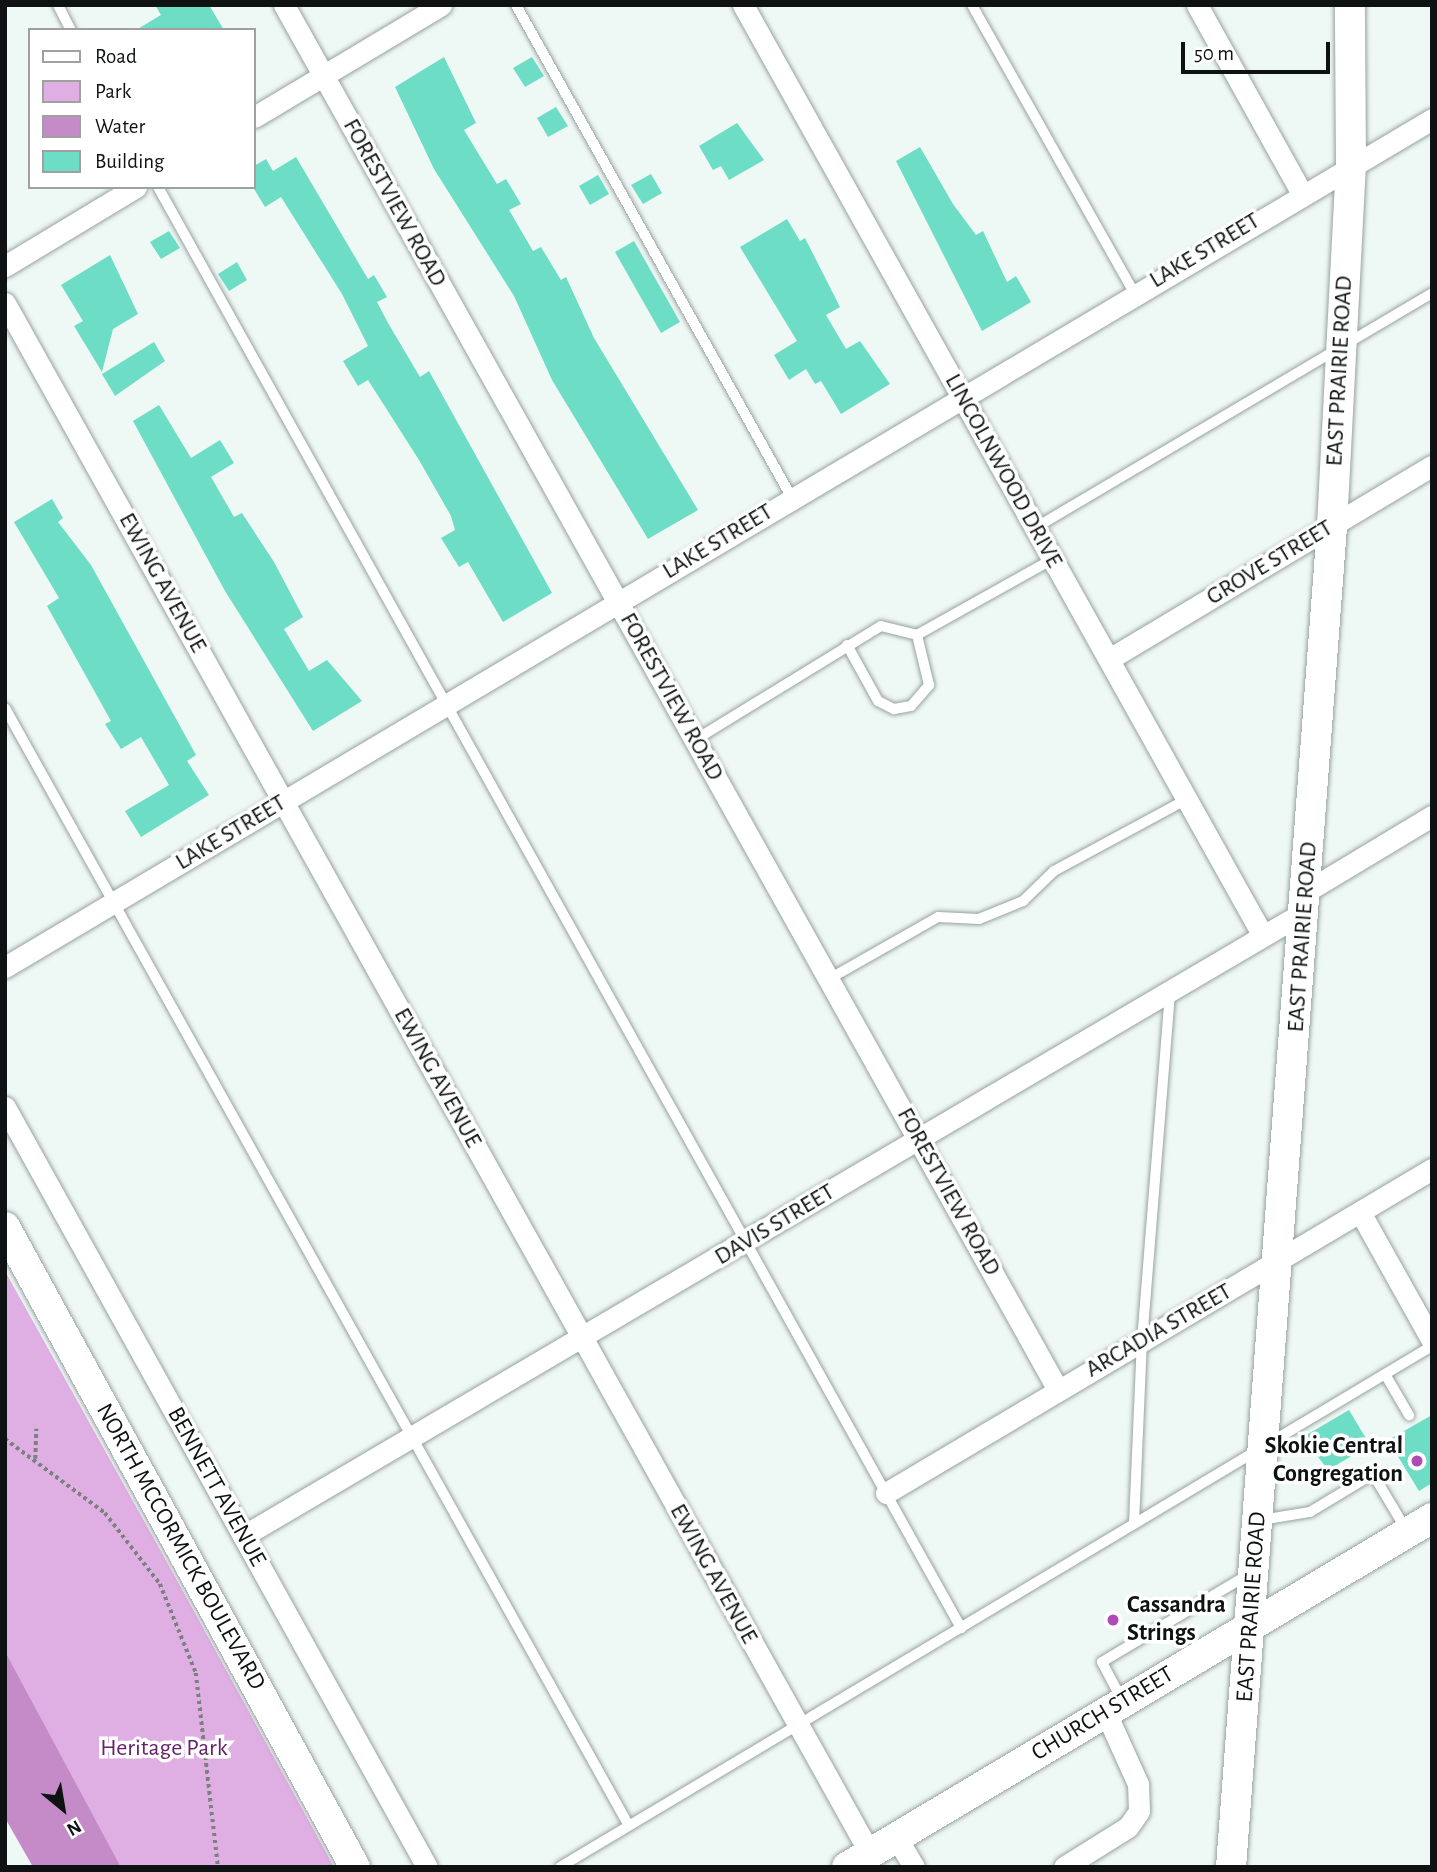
<!DOCTYPE html>
<style>
body{margin:0}
#map{position:relative;width:1437px;height:1872px;overflow:hidden;background:#eef8f5;font-family:"Alegreya Sans",sans-serif}
div>[style]{position:absolute}
.green>*{inset:0;background:#dfaee2}
.water>*{inset:0;background:#c58bc9}
.building>*{inset:0;background:#6eddc5}
.path>*{height:3.5px;margin-top:-1.75px;transform-origin:0;background:repeating-linear-gradient(90deg,#7b817f 0 3.5px,transparent 0 7px)}
.roads{filter:drop-shadow(0 0 2px #98a29f) drop-shadow(0 0 2px #98a29f)}
.lane>*{height:10px;margin:-5px;padding:0 5px;transform-origin:5px;border-radius:5px;background:#fff}
.street>*{height:21px;margin:-10.5px;padding:0 10.5px;transform-origin:10.5px;border-radius:10.5px;background:#fff}
.secondary>*{height:30px;margin:-15px;padding:0 15px;transform-origin:15px;border-radius:15px;background:#fff}
.dots>*{width:19px;height:19px;translate:-50% -50%;box-sizing:border-box;border:4px solid #fff;border-radius:50%}
span{translate:-50% -50%;white-space:nowrap;text-align:center;line-height:1.15;-webkit-text-stroke:7px #fff;paint-order:stroke}
.street-label{font-size:24px;color:#0f1212}
.poi-label{font-size:24px;color:#0f1212;font-weight:700}
.right{translate:-100% -50%;text-align:right}
.left{translate:0 -50%;text-align:left}
.park-label{font-size:24px;color:#66216b}
.frame{position:absolute;inset:0;border:7px solid #0f1212;pointer-events:none}
.legend{position:absolute;left:28px;top:28px;width:228px;height:161px;box-sizing:border-box;background:#fff;border:2px solid #9fa0a0;margin:0;padding:9px 12px;list-style:none;font-size:21px;color:#0f1212}
.legend li{display:flex;align-items:center;gap:14px;height:35px}
.legend b{width:35px;border:2px solid #9fa0a0}
.north{position:absolute;left:28px;top:1774px;width:70px;height:70px;-webkit-text-stroke:5px #fff;paint-order:stroke;rotate:150deg;font-size:19px;font-weight:700;line-height:28px;text-align:center;color:#0f1212}
.north::after{content:'';display:block;margin:auto;width:24px;height:32px;background:#0f1212;clip-path:polygon(50% 0,100% 100%,50% 72%,0 100%)}
.scale{position:absolute;left:1181px;top:42px;width:149px;height:32px;box-sizing:border-box;border:4px solid #0f1212;border-top:0;padding-left:9px;font-size:21px;line-height:24px;white-space:nowrap;color:#0f1212;-webkit-text-stroke:5px #fff;paint-order:stroke}
</style>
<div id="map">
<div class="green">
<i style="clip-path:polygon(5px 1271px,173px 1573px,334px 1867px,121px 1867px,5px 1651px)"></i>
</div>
<div class="water">
<i style="clip-path:polygon(5px 1651px,121px 1867px,33px 1867px,5px 1818px)"></i>
</div>
<div class="building">
<i style="clip-path:polygon(155px 5px,209px 5px,224px 30px,136px 30px,161px 15px)"></i>
<i style="clip-path:polygon(444px 57px,476px 123px,464px 130px,497px 184px,506px 179px,521px 204px,509px 210px,533px 251px,541px 247px,561px 280px,566px 277px,594px 338px,698px 510px,648px 539px,552px 380px,514px 296px,434px 169px,395px 87px)"></i>
<i style="clip-path:polygon(532px 57px,544px 76px,525px 87px,513px 68px)"></i>
<i style="clip-path:polygon(556px 107px,568px 126px,548px 137px,537px 118px)"></i>
<i style="clip-path:polygon(737px 123px,764px 160px,729px 180px,721px 166px,713px 170px,699px 146px)"></i>
<i style="clip-path:polygon(920px 147px,953px 204px,976px 235px,983px 231px,1007px 282px,1016px 276px,1031px 302px,982px 331px,896px 161px)"></i>
<i style="clip-path:polygon(296px 157px,368px 279px,374px 275px,387px 297px,377px 302px,388px 323px,420px 377px,429px 371px,552px 593px,503px 622px,468px 562px,459px 567px,441px 538px,455px 530px,451px 516px,419px 460px,368px 380px,358px 386px,343px 361px,368px 346px,342px 294px,281px 197px,265px 207px,254px 189px,254px 166px,266px 159px,273px 171px)"></i>
<i style="clip-path:polygon(651px 174px,662px 193px,643px 204px,631px 185px)"></i>
<i style="clip-path:polygon(598px 175px,609px 194px,590px 205px,579px 186px)"></i>
<i style="clip-path:polygon(787px 219px,800px 241px,805px 238px,840px 307px,826px 315px,846px 349px,860px 341px,890px 384px,841px 414px,821px 381px,815px 384px,806px 369px,789px 380px,774px 355px,797px 341px,740px 247px)"></i>
<i style="clip-path:polygon(169px 231px,180px 248px,161px 259px,150px 242px)"></i>
<i style="clip-path:polygon(634px 241px,680px 322px,661px 333px,615px 252px)"></i>
<i style="clip-path:polygon(110px 255px,138px 314px,113px 329px,102px 372px,74px 326px,83px 321px,61px 285px)"></i>
<i style="clip-path:polygon(237px 262px,247px 280px,229px 291px,218px 274px)"></i>
<i style="clip-path:polygon(154px 342px,165px 361px,115px 396px,102px 374px)"></i>
<i style="clip-path:polygon(159px 405px,191px 458px,220px 440px,234px 463px,211px 477px,234px 517px,242px 513px,274px 562px,303px 617px,284px 629px,309px 671px,327px 660px,362px 701px,313px 731px,225px 591px,133px 421px)"></i>
<i style="clip-path:polygon(52px 499px,63px 518px,58px 522px,91px 565px,196px 755px,187px 761px,209px 795px,141px 837px,125px 811px,169px 785px,141px 737px,121px 749px,105px 724px,111px 721px,47px 606px,59px 598px,14px 522px)"></i>
<i style="clip-path:polygon(1349px 1410px,1370px 1445px,1328px 1470px,1303px 1437px)"></i>
<i style="clip-path:polygon(1432px 1415px,1432px 1483px,1419px 1491px,1388px 1440px)"></i>
</div>
<div class="path">
<i style="left:5px;top:1439px;width:124px;rotate:36.5deg"></i>
<i style="left:105px;top:1513px;width:90px;rotate:52.2deg"></i>
<i style="left:160px;top:1584px;width:96px;rotate:68deg"></i>
<i style="left:196px;top:1673px;width:195px;rotate:83.5deg"></i>
<i style="left:35px;top:1459px;width:30px;rotate:-88deg"></i>
</div>
<div class="roads">
<div class="lane">
<i style="left:58px;top:5px;width:28px;rotate:63deg"></i>
<i style="left:516px;top:5px;width:565px;rotate:60.76deg"></i>
<i style="left:972px;top:5px;width:330px;rotate:60.6deg"></i>
<i style="left:158px;top:187px;width:1650px;rotate:60.87deg"></i>
<i style="left:1035px;top:528px;width:461px;rotate:-30.6deg"></i>
<i style="left:847px;top:645px;width:64px;rotate:61deg"></i>
<i style="left:878px;top:701px;width:18px;rotate:27deg"></i>
<i style="left:894px;top:709px;width:17px;rotate:-10deg"></i>
<i style="left:911px;top:706px;width:28px;rotate:-49deg"></i>
<i style="left:929px;top:685px;width:51px;rotate:-103.5deg"></i>
<i style="left:5px;top:708px;width:1280px;rotate:60.83deg"></i>
<i style="left:695px;top:740px;width:218px;rotate:-31.5deg"></i>
<i style="left:881px;top:626px;width:37px;rotate:14deg"></i>
<i style="left:917px;top:635px;width:156px;rotate:-29.2deg"></i>
<i style="left:829px;top:979px;width:125px;rotate:-29.6deg"></i>
<i style="left:938px;top:917px;width:41px;rotate:2.8deg"></i>
<i style="left:979px;top:919px;width:48px;rotate:-22.2deg"></i>
<i style="left:1023px;top:901px;width:43px;rotate:-44.1deg"></i>
<i style="left:1054px;top:871px;width:151px;rotate:-28.4deg"></i>
<i style="left:1385px;top:1374px;width:48px;rotate:59.7deg"></i>
<i style="left:1261px;top:1520px;width:50px;rotate:-9.3deg"></i>
<i style="left:1310px;top:1512px;width:74px;rotate:-31.1deg"></i>
<i style="left:1373px;top:1474px;width:66px;rotate:59.2deg"></i>
<i style="left:1134px;top:1523px;width:182px;rotate:-87.5deg"></i>
<i style="left:1142px;top:1341px;width:350px;rotate:-85.4deg"></i>
<i style="left:1122px;top:1700px;width:43px;rotate:-117.8deg"></i>
<i style="left:1102px;top:1662px;width:171px;rotate:-30.9deg"></i>
<i style="left:560px;top:1867px;width:1016px;rotate:-30.86deg"></i>
</div>
<div class="street">
<i style="left:284px;top:5px;width:1587px;rotate:60.8deg"></i>
<i style="left:743px;top:5px;width:1066px;rotate:60.81deg"></i>
<i style="left:1197px;top:5px;width:216px;rotate:60.9deg"></i>
<i style="left:254px;top:117px;width:218px;rotate:-30.9deg"></i>
<i style="left:5px;top:266px;width:153px;rotate:-31.1deg"></i>
<i style="left:5px;top:303px;width:1775px;rotate:60.84deg"></i>
<i style="left:1109px;top:659px;width:376px;rotate:-30.9deg"></i>
<i style="left:1307px;top:891px;width:146px;rotate:-31deg"></i>
<i style="left:5px;top:967px;width:1660px;rotate:-30.72deg"></i>
<i style="left:5px;top:1107px;width:869px;rotate:60.96deg"></i>
<i style="left:1360px;top:1212px;width:148px;rotate:60.8deg"></i>
<i style="left:886px;top:1493px;width:635px;rotate:-30.69deg"></i>
<i style="left:243px;top:1536px;width:1231px;rotate:-30.46deg"></i>
<i style="left:896px;top:1837px;width:35px;rotate:59deg"></i>
<i style="left:1064px;top:1867px;width:75px;rotate:-32deg"></i>
<i style="left:1128px;top:1827px;width:19px;rotate:-55deg"></i>
<i style="left:1139px;top:1811px;width:27px;rotate:-92deg"></i>
<i style="left:1138px;top:1784px;width:78px;rotate:-114.3deg"></i>
</div>
<div class="secondary">
<i style="left:5px;top:1227px;width:729px;rotate:61.33deg"></i>
<i style="left:847px;top:1867px;width:681px;rotate:-30.82deg"></i>
<i style="left:1231px;top:1867px;width:1345px;rotate:-85.69deg"></i>
<i style="left:1332px;top:526px;width:362px;rotate:-87deg"></i>
<i style="left:1351px;top:164px;width:159px;rotate:-90.4deg"></i>
</div>
</div>
<div class="dots">
<i style="left:1417px;top:1461px;background:#ac4cb4"></i>
<i style="left:1113px;top:1620px;background:#ac4cb4"></i>
</div>
<div class="street-label">
<span style="left:394px;top:203px;rotate:61deg">FORESTVIEW ROAD</span>
<span style="left:1205px;top:251px;rotate:-31deg">LAKE STREET</span>
<span style="left:1340px;top:371px;rotate:-87deg">EAST PRAIRIE ROAD</span>
<span style="left:1003px;top:471px;rotate:61deg">LINCOLNWOOD DRIVE</span>
<span style="left:718px;top:542px;rotate:-31deg">LAKE STREET</span>
<span style="left:1270px;top:563px;rotate:-31deg">GROVE STREET</span>
<span style="left:162px;top:583px;rotate:61deg">EWING AVENUE</span>
<span style="left:671px;top:697px;rotate:61deg">FORESTVIEW ROAD</span>
<span style="left:231px;top:833px;rotate:-31deg">LAKE STREET</span>
<span style="left:1303px;top:937px;rotate:-86deg">EAST PRAIRIE ROAD</span>
<span style="left:437px;top:1078px;rotate:61deg">EWING AVENUE</span>
<span style="left:948px;top:1192px;rotate:61deg">FORESTVIEW ROAD</span>
<span style="left:775px;top:1225px;rotate:-31deg">DAVIS STREET</span>
<span style="left:1159px;top:1331px;rotate:-30deg">ARCADIA STREET</span>
<span style="left:216px;top:1487px;rotate:61deg">BENNETT AVENUE</span>
<span style="left:180px;top:1547px;rotate:61deg">NORTH MCCORMICK BOULEVARD</span>
<span style="left:713px;top:1574px;rotate:61deg">EWING AVENUE</span>
<span style="left:1252px;top:1607px;rotate:-86deg">EAST PRAIRIE ROAD</span>
<span style="left:1103px;top:1714px;rotate:-31deg">CHURCH STREET</span>
</div>
<div class="poi-label">
<span class="right" style="left:1403px;top:1461px">Skokie Central<br>Congregation</span>
<span class="left" style="left:1127px;top:1620px">Cassandra<br>Strings</span>
</div>
<div class="park-label">
<span style="left:164px;top:1749px">Heritage Park</span>
</div>
<div class="frame"></div>
<ul class="legend">
<li><b style="height:9px;background:#fff"></b>Road</li>
<li><b style="height:19px;background:#dfaee2"></b>Park</li>
<li><b style="height:19px;background:#c58bc9"></b>Water</li>
<li><b style="height:19px;background:#6eddc5"></b>Building</li>
</ul>
<div class="north">N</div>
<div class="scale">50 m</div>
</div>
